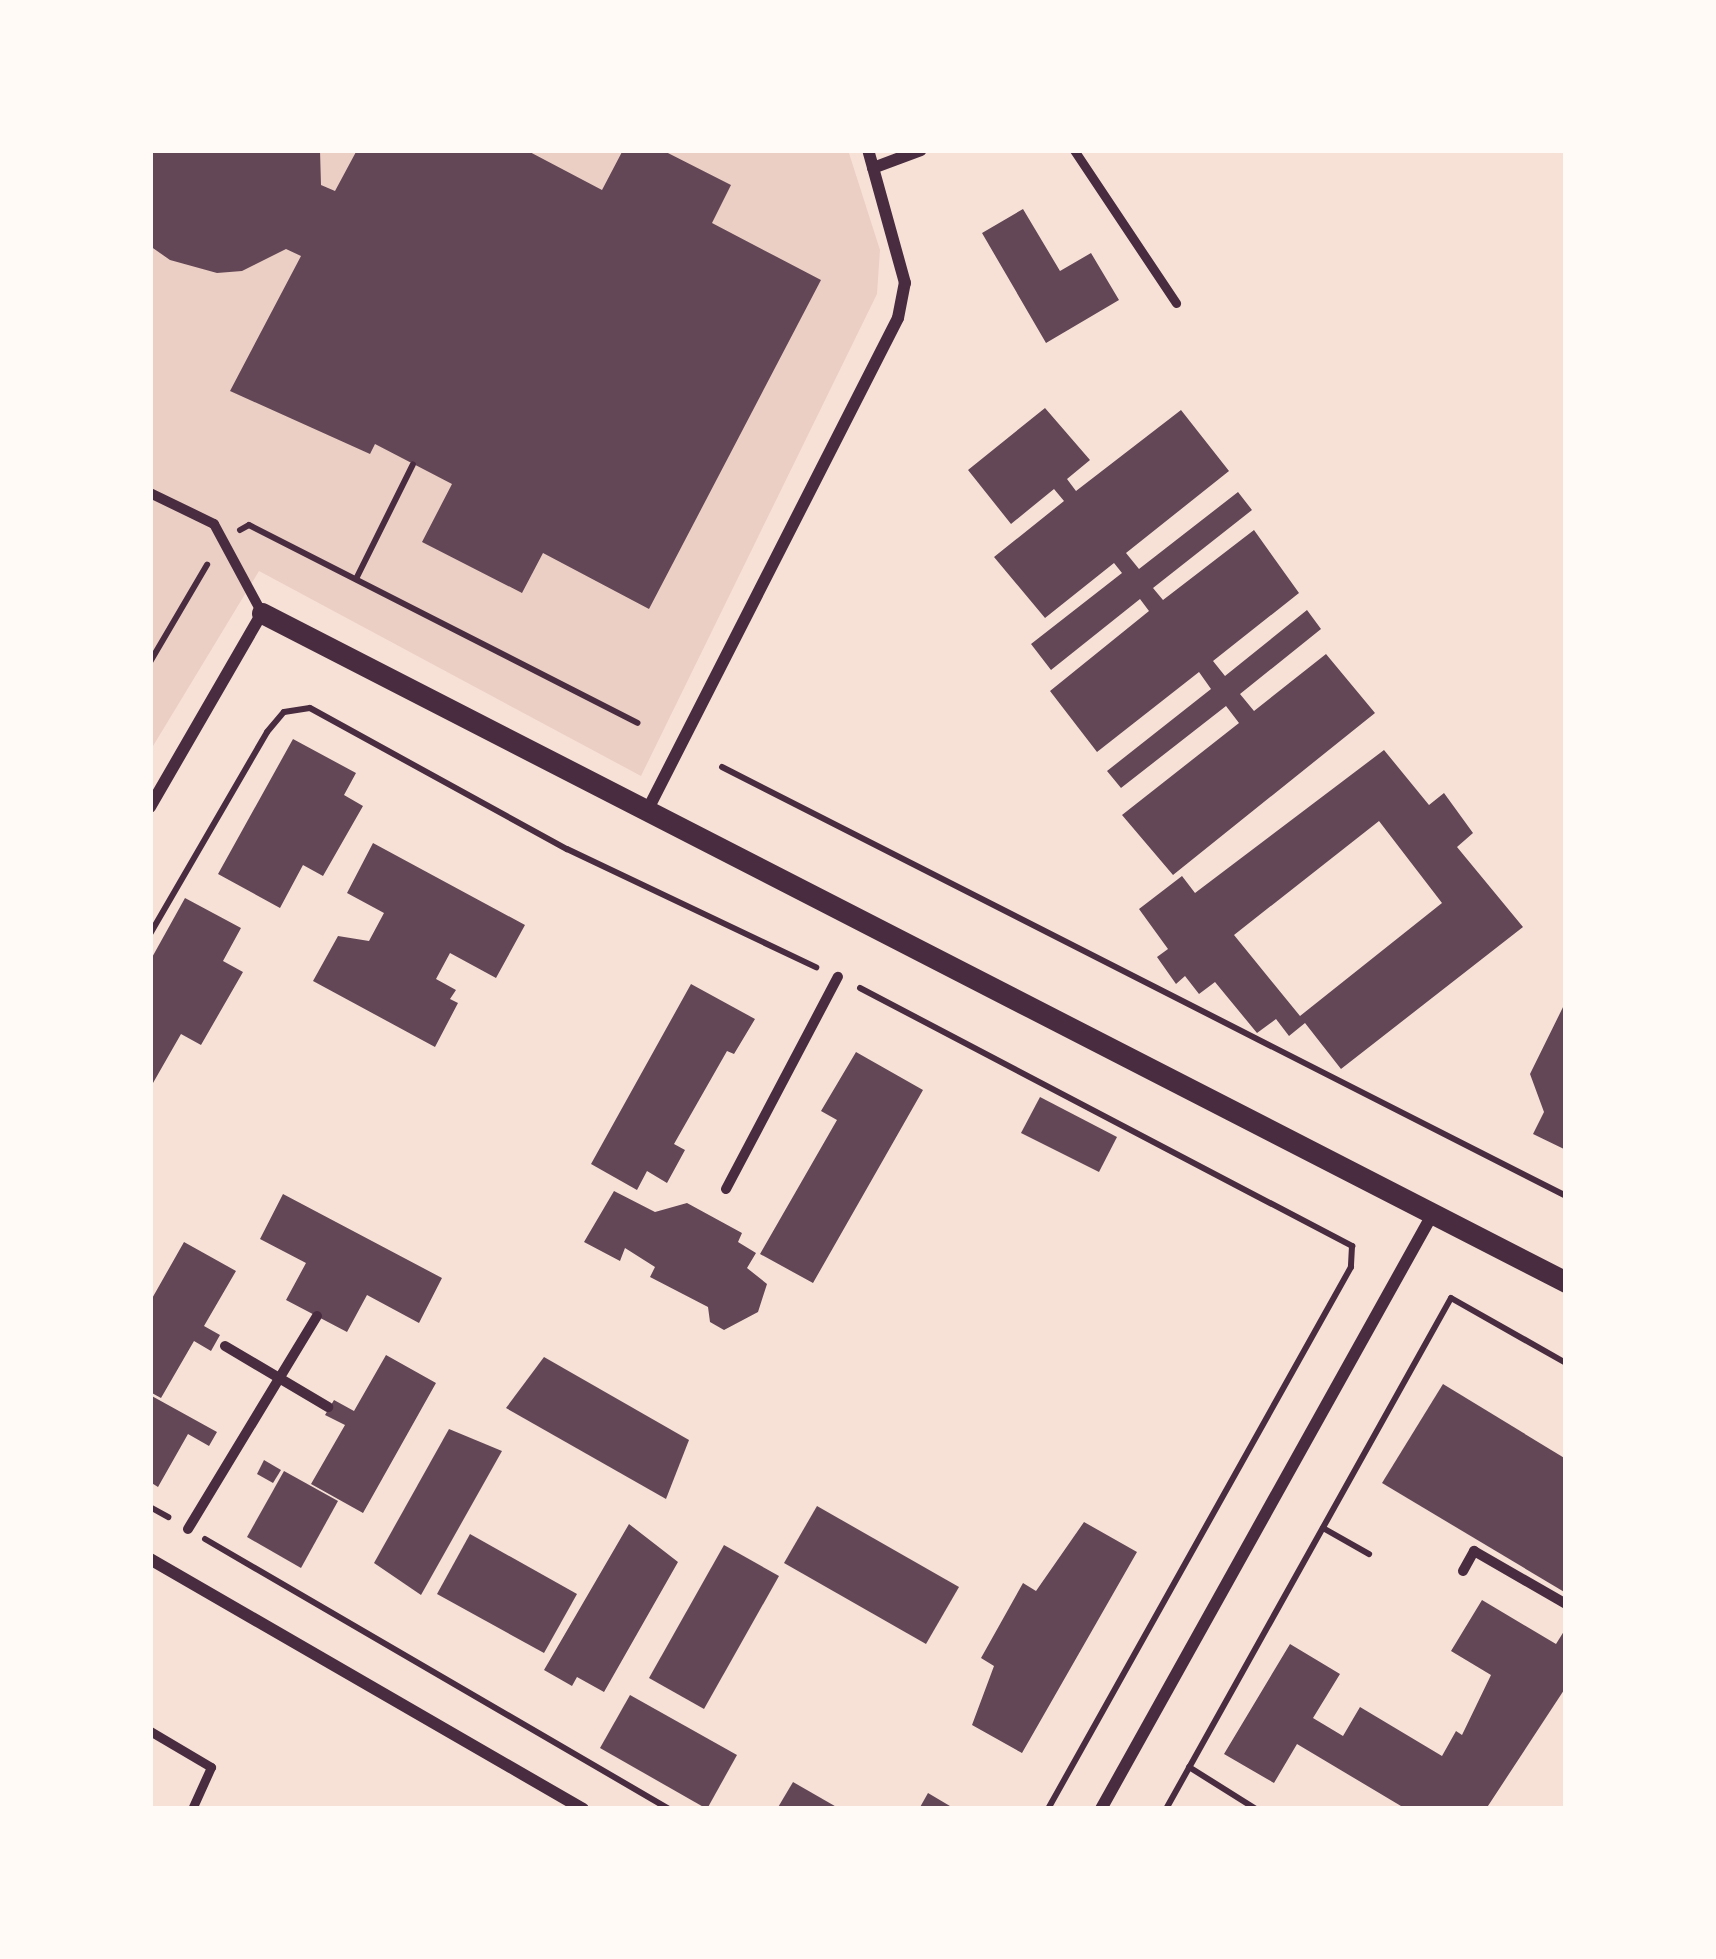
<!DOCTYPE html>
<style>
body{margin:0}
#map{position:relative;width:1716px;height:1959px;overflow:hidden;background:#f7e1d7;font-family:"PT Sans",sans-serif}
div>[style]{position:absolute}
.green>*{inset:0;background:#ebcfc5}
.building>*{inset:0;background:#644757}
.path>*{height:6px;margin:-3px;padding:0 3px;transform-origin:3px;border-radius:3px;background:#4a2c40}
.service>*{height:9px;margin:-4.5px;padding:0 4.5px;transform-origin:4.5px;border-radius:4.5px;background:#4a2c40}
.pedestrian>*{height:10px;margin:-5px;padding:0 5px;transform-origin:5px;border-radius:5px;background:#4a2c40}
.minor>*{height:12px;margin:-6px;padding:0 6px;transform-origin:6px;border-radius:6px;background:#4a2c40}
.tertiary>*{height:21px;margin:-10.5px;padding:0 10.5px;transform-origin:10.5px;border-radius:10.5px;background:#4a2c40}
span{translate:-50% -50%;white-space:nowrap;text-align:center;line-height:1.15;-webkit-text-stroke:9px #fffaf5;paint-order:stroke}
.frame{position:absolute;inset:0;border:153px solid #fffaf5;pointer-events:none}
</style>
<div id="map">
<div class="green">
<i style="clip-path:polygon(150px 150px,848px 150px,880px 250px,877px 294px,641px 776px,259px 571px,150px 751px)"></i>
</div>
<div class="building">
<i style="clip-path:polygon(150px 150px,320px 150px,321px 185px,335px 191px,357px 150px,526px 150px,602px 190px,623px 150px,662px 150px,731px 185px,712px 223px,821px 280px,649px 609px,543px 553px,522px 593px,422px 542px,452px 484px,375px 444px,370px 454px,230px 391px,301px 256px,286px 249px,242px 271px,217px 273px,170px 260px,150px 246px)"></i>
<i style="clip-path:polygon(1023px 209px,1060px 271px,1091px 253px,1119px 300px,1046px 343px,982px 233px)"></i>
<i style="clip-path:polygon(1045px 408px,1090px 460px,1067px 479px,1076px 491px,1181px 410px,1229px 471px,1126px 553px,1139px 569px,1238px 492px,1252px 510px,1153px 588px,1163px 600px,1254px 530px,1299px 593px,1213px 661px,1225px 676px,1307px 610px,1321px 629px,1240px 694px,1254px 711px,1326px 654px,1375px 713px,1173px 875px,1122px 815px,1239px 723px,1226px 706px,1121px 788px,1107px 771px,1211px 689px,1199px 672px,1097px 752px,1050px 691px,1149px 611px,1140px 599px,1051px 670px,1031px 644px,1122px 573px,1114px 563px,1045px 618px,994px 557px,1064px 501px,1054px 489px,1011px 524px,968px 470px)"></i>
<i style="clip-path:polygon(293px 739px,356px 773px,344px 795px,363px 806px,323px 876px,303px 865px,280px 908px,218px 874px)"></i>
<i style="clip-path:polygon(evenodd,1384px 750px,1429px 805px,1444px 793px,1473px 833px,1457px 847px,1523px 927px,1341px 1069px,1305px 1023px,1289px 1036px,1276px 1019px,1257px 1033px,1215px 982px,1199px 994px,1185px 976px,1176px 984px,1157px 957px,1168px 949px,1139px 909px,1182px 876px,1195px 893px,1384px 750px,1379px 821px,1442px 903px,1300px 1016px,1234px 935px,1379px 821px)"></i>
<i style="clip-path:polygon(373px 843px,525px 925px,496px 978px,450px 953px,436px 979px,456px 990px,450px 999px,458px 1003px,435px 1047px,313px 981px,338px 936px,369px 941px,384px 913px,347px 893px)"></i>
<i style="clip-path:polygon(185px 898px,241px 928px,223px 961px,243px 972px,201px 1045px,181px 1034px,153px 1083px,150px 961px)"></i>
<i style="clip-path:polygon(691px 984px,755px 1019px,734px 1054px,727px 1051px,674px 1144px,685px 1150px,667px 1183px,647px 1171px,637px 1190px,591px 1164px)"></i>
<i style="clip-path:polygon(1566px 1001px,1566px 1150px,1533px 1134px,1544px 1112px,1530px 1074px)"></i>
<i style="clip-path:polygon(856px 1052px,923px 1090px,813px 1283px,760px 1254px,837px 1120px,821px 1111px)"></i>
<i style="clip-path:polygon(1040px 1097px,1117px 1137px,1099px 1172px,1021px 1133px)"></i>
<i style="clip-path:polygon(614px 1191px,655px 1212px,687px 1203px,742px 1233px,738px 1242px,756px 1253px,747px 1268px,767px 1284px,758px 1312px,724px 1330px,710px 1322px,708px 1307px,650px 1277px,655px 1267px,625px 1248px,620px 1261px,584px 1242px)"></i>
<i style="clip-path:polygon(283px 1194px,442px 1278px,419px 1323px,367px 1295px,347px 1332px,286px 1300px,306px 1263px,260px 1239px)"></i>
<i style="clip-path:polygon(184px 1242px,236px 1271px,204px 1326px,220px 1335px,211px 1351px,194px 1341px,161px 1398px,150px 1392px,150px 1302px)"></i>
<i style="clip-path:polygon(386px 1355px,436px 1383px,363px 1513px,311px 1484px,345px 1425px,325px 1415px,334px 1400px,354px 1411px)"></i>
<i style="clip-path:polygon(544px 1357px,689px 1440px,666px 1499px,506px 1408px)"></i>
<i style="clip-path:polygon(1443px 1384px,1566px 1459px,1566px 1593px,1382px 1483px)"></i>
<i style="clip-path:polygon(150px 1395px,217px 1432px,209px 1446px,188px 1434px,158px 1487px,150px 1482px)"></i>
<i style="clip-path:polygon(449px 1429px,502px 1451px,421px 1595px,374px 1563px)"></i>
<i style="clip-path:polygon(264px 1460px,281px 1470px,273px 1483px,257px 1474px)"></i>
<i style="clip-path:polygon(284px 1471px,338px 1501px,301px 1568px,247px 1537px)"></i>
<i style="clip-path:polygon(817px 1506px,959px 1587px,926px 1644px,784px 1563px)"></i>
<i style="clip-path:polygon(1084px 1522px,1137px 1552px,1022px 1753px,972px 1725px,994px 1666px,981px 1658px,1023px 1583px,1036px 1591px)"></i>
<i style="clip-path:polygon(629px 1524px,678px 1562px,604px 1692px,577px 1677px,572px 1686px,544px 1670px)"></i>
<i style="clip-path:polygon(470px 1534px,577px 1594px,544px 1653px,437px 1594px)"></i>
<i style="clip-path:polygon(724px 1545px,779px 1576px,704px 1709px,649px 1678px)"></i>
<i style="clip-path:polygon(1482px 1600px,1556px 1644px,1566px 1628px,1566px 1687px,1486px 1809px,1406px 1809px,1297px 1744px,1274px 1783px,1224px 1754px,1290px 1644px,1340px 1674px,1313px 1718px,1343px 1736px,1360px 1707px,1442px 1756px,1456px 1731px,1462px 1735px,1491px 1675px,1451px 1651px)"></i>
<i style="clip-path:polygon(630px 1695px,737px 1755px,707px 1809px,600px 1748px)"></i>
<i style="clip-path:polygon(793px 1782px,840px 1809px,777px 1809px)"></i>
<i style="clip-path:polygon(928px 1793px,955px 1809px,919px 1809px)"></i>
</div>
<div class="path">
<i style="left:240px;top:530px;width:10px;rotate:-29deg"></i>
<i style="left:249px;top:525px;width:436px;rotate:27deg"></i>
<i style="left:356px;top:579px;width:128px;rotate:-63.6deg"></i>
<i style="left:150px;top:662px;width:113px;rotate:-59.6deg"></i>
<i style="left:722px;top:767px;width:947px;rotate:26.94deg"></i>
<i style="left:150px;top:934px;width:233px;rotate:-59.9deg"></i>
<i style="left:267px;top:732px;width:26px;rotate:-50deg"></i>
<i style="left:284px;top:712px;width:26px;rotate:-9deg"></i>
<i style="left:310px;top:708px;width:293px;rotate:28.8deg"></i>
<i style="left:567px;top:849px;width:276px;rotate:25.4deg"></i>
<i style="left:860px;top:988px;width:556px;rotate:27.67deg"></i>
<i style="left:1352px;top:1246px;width:21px;rotate:93deg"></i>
<i style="left:1351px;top:1267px;width:621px;rotate:119.21deg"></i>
<i style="left:150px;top:1507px;width:21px;rotate:29deg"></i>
<i style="left:1323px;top:1528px;width:53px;rotate:29.5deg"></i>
<i style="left:205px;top:1539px;width:537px;rotate:30.19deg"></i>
<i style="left:1189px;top:1767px;width:79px;rotate:32.1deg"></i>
<i style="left:1166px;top:1809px;width:585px;rotate:-60.85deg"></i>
<i style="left:1451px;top:1298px;width:132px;rotate:29.5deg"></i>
</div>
<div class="service">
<i style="left:1074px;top:150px;width:184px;rotate:56.3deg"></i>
<i style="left:150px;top:1731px;width:71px;rotate:30.5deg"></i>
<i style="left:211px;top:1767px;width:46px;rotate:114.3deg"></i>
</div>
<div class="pedestrian">
<i style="left:150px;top:493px;width:71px;rotate:25.8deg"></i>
<i style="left:214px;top:524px;width:101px;rotate:61.7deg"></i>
<i style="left:726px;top:1189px;width:240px;rotate:-62.2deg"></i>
<i style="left:225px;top:1346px;width:120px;rotate:30.6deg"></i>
<i style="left:188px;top:1529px;width:249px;rotate:-58.8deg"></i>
<i style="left:1463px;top:1571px;width:23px;rotate:-61deg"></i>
<i style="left:1474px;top:1551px;width:106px;rotate:29.9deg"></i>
</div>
<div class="minor">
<i style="left:873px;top:168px;width:51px;rotate:-20.6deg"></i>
<i style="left:150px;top:807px;width:224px;rotate:-60deg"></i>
<i style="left:647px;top:811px;width:553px;rotate:-63.02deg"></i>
<i style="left:898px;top:318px;width:36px;rotate:-79deg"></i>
<i style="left:905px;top:283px;width:138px;rotate:-105.5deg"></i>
<i style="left:150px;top:1559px;width:500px;rotate:30deg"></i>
<i style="left:1101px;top:1809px;width:680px;rotate:-60.87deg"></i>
</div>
<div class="tertiary">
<i style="left:262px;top:613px;width:1466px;rotate:27.16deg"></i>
</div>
<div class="frame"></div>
</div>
